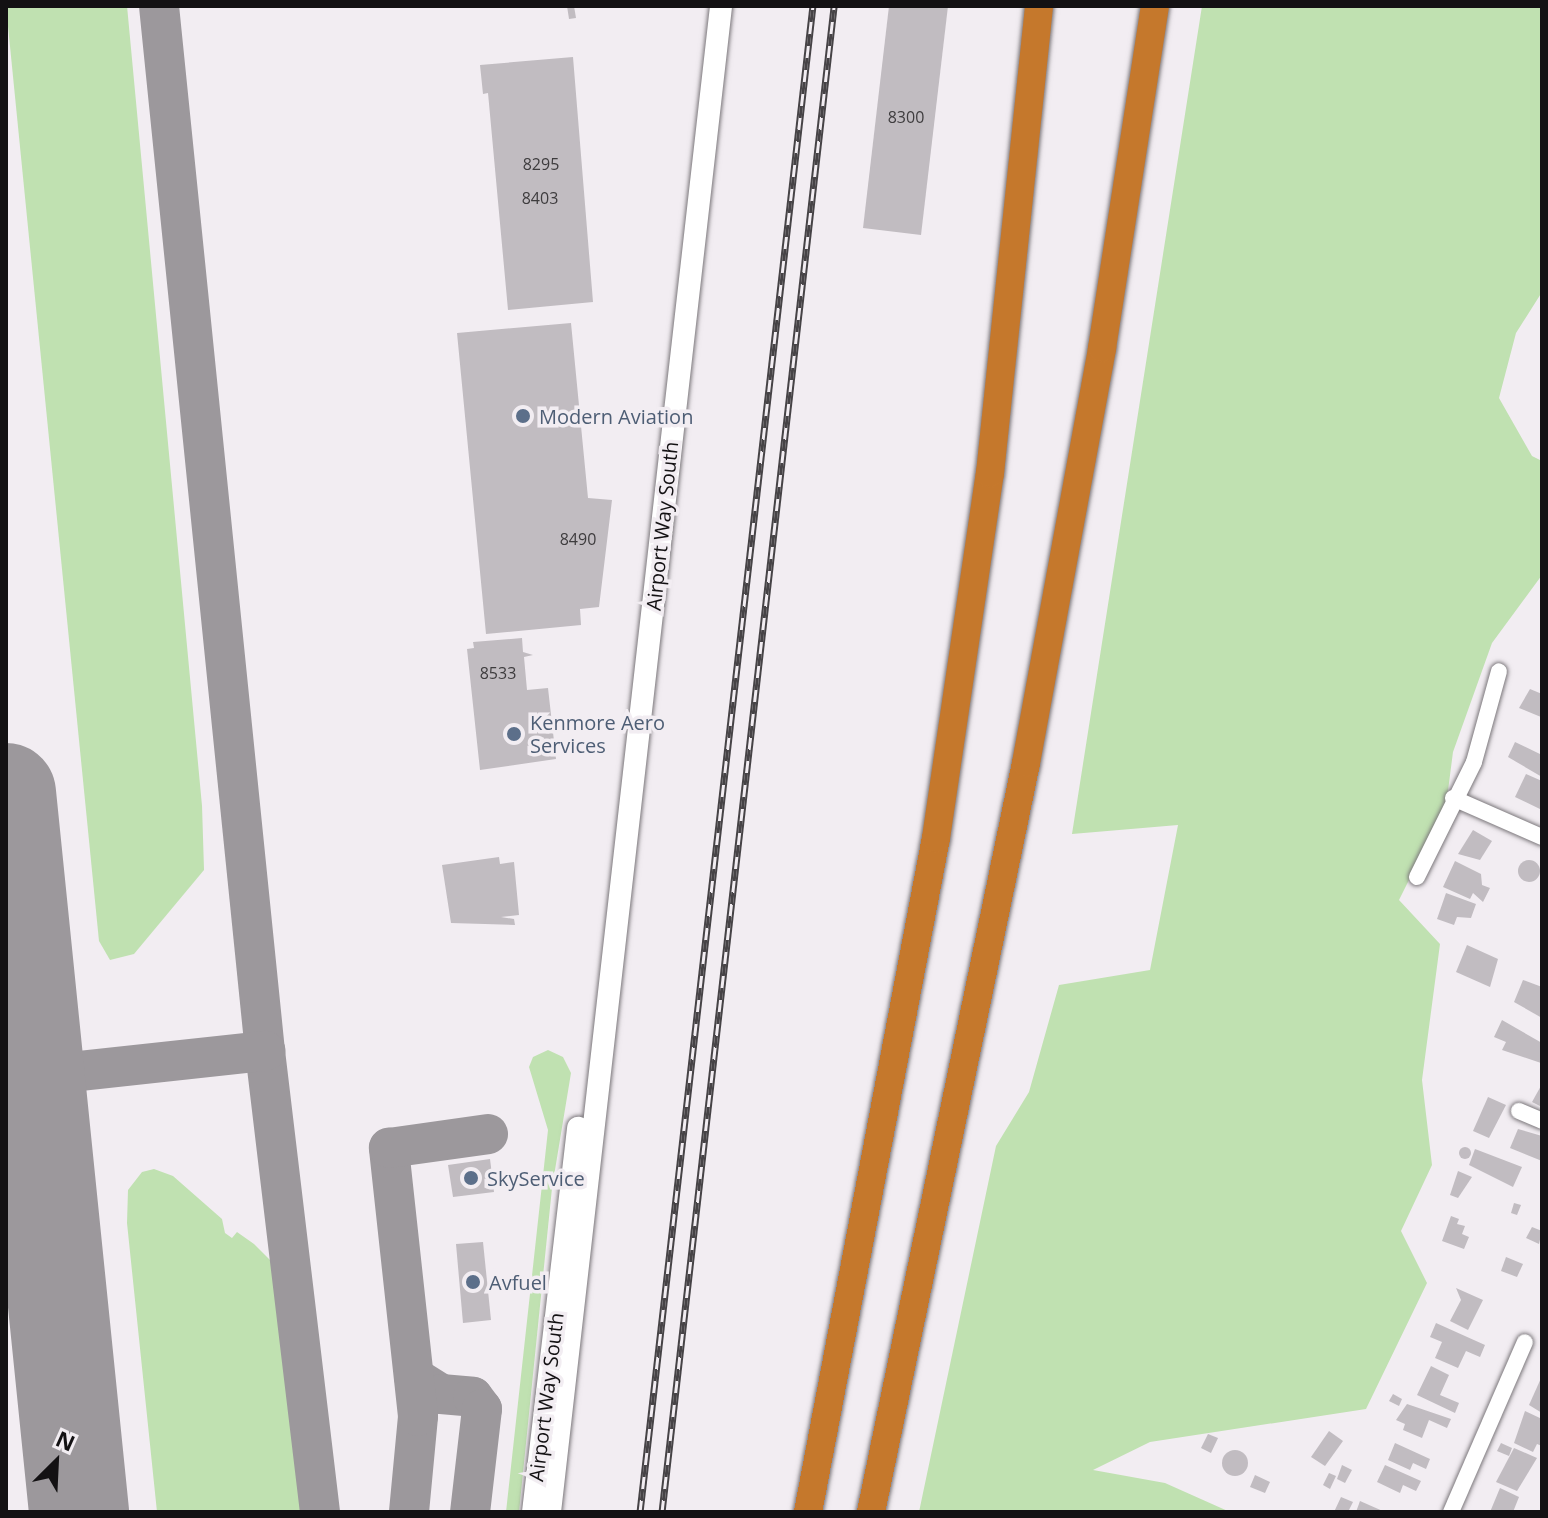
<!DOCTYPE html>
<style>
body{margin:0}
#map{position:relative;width:1548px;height:1518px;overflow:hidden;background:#f2edf2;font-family:"Open Sans",sans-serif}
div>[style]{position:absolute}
.green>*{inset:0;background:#c0e1b1}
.taxiway>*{height:40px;margin:-20px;padding:0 20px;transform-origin:20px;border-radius:20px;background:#9c989c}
.runway>*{height:100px;margin:-50px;padding:0 50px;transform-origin:50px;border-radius:50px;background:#9c989c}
.building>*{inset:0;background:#c1bcc1}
.round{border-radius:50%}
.roads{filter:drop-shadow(0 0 2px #7b777b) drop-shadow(0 0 2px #7b777b)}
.minor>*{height:16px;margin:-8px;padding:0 8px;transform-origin:8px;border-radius:8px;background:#fff}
.secondary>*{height:22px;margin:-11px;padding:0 11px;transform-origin:11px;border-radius:11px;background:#fff}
.motorway>*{height:28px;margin:-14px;padding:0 14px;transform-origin:14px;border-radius:14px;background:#c5782c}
.rail>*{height:7px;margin-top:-3.5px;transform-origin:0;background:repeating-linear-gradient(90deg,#f2edf2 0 12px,#464346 0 24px);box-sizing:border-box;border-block:2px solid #464346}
.dots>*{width:22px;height:22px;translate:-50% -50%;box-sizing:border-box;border:4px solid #f2edf2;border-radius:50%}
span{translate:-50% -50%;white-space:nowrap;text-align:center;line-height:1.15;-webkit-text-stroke:7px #f2edf2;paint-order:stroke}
.number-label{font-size:16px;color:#3e3c3e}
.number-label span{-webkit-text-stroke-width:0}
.service-label{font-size:20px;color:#4e5e75}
.left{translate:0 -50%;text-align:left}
.street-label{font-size:20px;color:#131113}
.frame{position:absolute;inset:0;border:8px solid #131113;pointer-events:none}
.north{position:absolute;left:16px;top:1422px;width:80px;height:80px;-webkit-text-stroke:6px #f2edf2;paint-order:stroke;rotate:24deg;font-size:22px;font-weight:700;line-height:32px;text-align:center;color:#131113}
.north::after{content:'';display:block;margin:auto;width:28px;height:36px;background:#131113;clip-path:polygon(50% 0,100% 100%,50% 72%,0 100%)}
</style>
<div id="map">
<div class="green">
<i style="clip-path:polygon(6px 6px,127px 6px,202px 806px,204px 870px,134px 954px,110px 960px,99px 941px)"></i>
<i style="clip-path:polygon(1202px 6px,1542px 6px,1542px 292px,1516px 333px,1499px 398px,1532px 456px,1542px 461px,1542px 575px,1492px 643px,1453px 752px,1446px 806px,1399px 900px,1440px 944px,1422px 1080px,1432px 1165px,1401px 1231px,1427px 1283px,1366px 1409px,1150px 1442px,1093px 1470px,1165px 1483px,1230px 1512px,919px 1512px,996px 1146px,1029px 1092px,1059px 985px,1150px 970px,1178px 825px,1072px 834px)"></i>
<i style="clip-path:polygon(548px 1050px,563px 1057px,571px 1073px,552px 1188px,519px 1512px,506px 1512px,548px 1130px,529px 1067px,533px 1057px)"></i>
<i style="clip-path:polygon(154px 1169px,173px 1176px,222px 1219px,225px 1233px,232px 1238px,237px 1232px,254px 1244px,271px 1261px,284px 1288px,308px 1512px,157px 1512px,127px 1223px,128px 1190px,142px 1172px)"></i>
</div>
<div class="taxiway">
<i style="left:159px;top:6px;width:1050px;rotate:84.21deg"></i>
<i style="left:265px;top:1051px;width:464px;rotate:83.2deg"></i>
<i style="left:6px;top:1079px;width:261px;rotate:-6.2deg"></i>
<i style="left:414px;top:1377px;width:32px;rotate:32deg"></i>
<i style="left:441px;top:1394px;width:32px;rotate:5deg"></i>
<i style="left:473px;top:1397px;width:15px;rotate:53deg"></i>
<i style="left:482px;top:1409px;width:104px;rotate:96.6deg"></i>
<i style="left:409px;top:1512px;width:96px;rotate:-84.6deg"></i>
<i style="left:418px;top:1416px;width:270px;rotate:-96.2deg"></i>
<i style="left:389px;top:1148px;width:100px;rotate:-8deg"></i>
</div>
<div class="runway">
<i style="left:6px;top:793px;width:723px;rotate:84.2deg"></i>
</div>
<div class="building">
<i style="clip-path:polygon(567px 6px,574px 6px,576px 18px,569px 19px)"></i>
<i style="clip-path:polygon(889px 6px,948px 6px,921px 235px,863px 228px)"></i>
<i style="clip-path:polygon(573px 57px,593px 302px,508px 310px,488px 93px,483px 94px,480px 65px)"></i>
<i style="clip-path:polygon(571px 323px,588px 498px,612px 500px,599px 607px,580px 609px,581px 625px,486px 634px,457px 333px)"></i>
<i style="clip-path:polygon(522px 638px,523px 652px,533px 655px,524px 657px,527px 690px,548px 688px,556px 759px,480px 770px,467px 649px,474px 648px,473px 642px)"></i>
<i style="clip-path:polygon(1530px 689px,1542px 694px,1541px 717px,1519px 708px)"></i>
<i style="clip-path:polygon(1515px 742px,1542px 755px,1542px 777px,1508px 757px)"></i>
<i style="clip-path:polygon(1526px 774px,1542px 781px,1542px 810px,1515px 797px)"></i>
<i style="clip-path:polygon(1473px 830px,1492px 841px,1480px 860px,1458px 854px)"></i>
<i style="clip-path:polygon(499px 857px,500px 864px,514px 862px,519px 915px,501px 917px,514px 919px,515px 925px,451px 923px,442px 865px)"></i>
<i class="round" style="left:1518px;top:860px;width:22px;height:22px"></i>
<i style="clip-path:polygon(1455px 861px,1481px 874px,1482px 885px,1490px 888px,1483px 902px,1473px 893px,1470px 899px,1443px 887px)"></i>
<i style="clip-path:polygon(1446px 893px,1476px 904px,1471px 918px,1457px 917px,1454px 925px,1437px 919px)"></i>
<i style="clip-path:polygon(1467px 945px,1498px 959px,1490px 987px,1456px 972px)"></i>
<i style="clip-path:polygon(1523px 980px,1542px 987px,1542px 1018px,1514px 1002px)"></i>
<i style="clip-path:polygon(1502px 1020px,1542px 1043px,1541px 1063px,1502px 1050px,1506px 1042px,1494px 1037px)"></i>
<i style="clip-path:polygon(1542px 1084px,1542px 1107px,1532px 1102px)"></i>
<i style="clip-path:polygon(1488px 1097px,1506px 1105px,1489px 1138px,1473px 1131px)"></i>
<i style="clip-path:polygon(1518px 1129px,1542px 1136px,1542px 1161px,1510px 1148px)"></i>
<i class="round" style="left:1459px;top:1147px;width:12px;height:12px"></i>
<i style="clip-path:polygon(1475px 1149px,1522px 1167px,1513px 1187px,1469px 1165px)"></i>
<i style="clip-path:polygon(490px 1159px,494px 1192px,453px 1197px,448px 1165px)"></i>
<i style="clip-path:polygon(1458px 1171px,1472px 1177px,1458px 1198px,1450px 1195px)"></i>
<i style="clip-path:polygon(1514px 1203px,1521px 1205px,1517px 1215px,1511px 1213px)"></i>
<i style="clip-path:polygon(1451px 1216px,1459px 1219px,1457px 1224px,1465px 1226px,1462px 1234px,1469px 1237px,1464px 1249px,1442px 1241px)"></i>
<i style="clip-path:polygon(1532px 1227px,1542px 1231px,1539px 1244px,1526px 1238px)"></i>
<i style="clip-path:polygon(483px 1242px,491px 1320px,463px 1323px,456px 1244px)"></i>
<i style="clip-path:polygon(1506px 1257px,1523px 1264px,1517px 1277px,1501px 1271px)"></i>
<i style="clip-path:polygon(1456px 1288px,1483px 1300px,1468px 1330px,1450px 1321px,1461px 1300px)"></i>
<i style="clip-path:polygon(1436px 1323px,1485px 1345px,1480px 1357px,1466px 1351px,1458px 1368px,1435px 1358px,1442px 1342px,1430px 1337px)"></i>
<i style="clip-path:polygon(1431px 1366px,1449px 1375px,1440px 1395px,1459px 1403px,1455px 1413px,1417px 1395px)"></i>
<i style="clip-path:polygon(1542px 1376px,1542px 1413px,1529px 1405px)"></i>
<i style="clip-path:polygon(1393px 1394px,1402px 1399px,1399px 1406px,1389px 1401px)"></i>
<i style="clip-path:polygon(1407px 1404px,1451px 1419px,1447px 1428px,1429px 1420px,1422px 1438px,1403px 1430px,1405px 1424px,1396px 1420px)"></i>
<i style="clip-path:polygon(1525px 1411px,1542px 1419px,1542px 1446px,1537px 1444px,1533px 1452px,1514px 1443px)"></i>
<i style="clip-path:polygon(1329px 1431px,1343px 1441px,1325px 1466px,1311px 1457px)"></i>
<i style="clip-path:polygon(1208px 1434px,1218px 1438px,1211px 1453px,1201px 1448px)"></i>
<i style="clip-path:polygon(1395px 1443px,1430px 1459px,1426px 1469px,1413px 1463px,1410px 1470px,1388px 1460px)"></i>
<i style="clip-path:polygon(1501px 1443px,1512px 1448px,1509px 1456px,1497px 1451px)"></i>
<i style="clip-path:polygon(1514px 1448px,1537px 1458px,1517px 1491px,1496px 1482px)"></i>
<i class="round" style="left:1222px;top:1450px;width:26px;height:26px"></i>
<i style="clip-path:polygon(1342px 1465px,1352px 1470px,1345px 1483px,1337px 1479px)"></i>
<i style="clip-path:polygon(1385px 1465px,1421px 1481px,1416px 1491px,1403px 1485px,1400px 1493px,1377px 1482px)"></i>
<i style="clip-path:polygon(1329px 1473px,1336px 1476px,1330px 1489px,1323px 1485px)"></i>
<i style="clip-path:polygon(1255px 1475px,1270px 1482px,1265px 1493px,1250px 1487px)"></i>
<i style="clip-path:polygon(1500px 1488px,1519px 1497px,1513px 1512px,1490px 1512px)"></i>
<i style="clip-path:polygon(1341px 1497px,1353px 1502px,1348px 1512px,1334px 1512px)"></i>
<i style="clip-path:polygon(1360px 1501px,1385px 1512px,1356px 1512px)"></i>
</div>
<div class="roads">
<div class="minor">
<i style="left:1453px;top:798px;width:97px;rotate:23.7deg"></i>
<i style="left:1417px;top:877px;width:128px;rotate:-63.6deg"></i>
<i style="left:1474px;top:762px;width:94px;rotate:-74.6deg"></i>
<i style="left:1519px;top:1111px;width:25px;rotate:23deg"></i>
<i style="left:1451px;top:1512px;width:185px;rotate:-66.5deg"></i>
</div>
<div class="secondary">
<i style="left:533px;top:1512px;width:387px;rotate:-83.3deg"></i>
<i style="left:550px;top:1512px;width:1516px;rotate:-83.52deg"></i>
</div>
<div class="motorway">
<i style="left:808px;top:1512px;width:686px;rotate:-79.25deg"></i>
<i style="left:936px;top:838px;width:369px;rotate:-81.6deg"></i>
<i style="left:990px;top:473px;width:470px;rotate:-84deg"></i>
<i style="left:871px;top:1512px;width:765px;rotate:-78.31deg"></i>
<i style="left:1026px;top:763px;width:422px;rotate:-79.6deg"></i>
<i style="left:1102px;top:348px;width:346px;rotate:-81.2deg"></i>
</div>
</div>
<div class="rail">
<i style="left:640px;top:1512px;width:1516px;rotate:-83.45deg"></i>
<i style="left:662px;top:1512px;width:1516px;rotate:-83.48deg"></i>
</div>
<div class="dots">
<i style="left:523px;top:416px;background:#5c6f8a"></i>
<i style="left:514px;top:734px;background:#5c6f8a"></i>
<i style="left:471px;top:1178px;background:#5c6f8a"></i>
<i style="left:473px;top:1282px;background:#5c6f8a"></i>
</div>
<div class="number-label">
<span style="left:906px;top:117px">8300</span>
<span style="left:541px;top:164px">8295</span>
<span style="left:540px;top:198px">8403</span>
<span style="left:578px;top:539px">8490</span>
<span style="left:498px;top:673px">8533</span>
</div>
<div class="service-label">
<span class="left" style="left:539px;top:416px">Modern Aviation</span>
<span class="left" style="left:530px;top:734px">Kenmore Aero<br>Services</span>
<span class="left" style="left:487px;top:1178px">SkyService</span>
<span class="left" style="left:489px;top:1282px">Avfuel</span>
</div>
<div class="street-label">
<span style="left:662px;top:526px;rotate:-84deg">Airport Way South</span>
<span style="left:546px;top:1397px;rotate:-83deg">Airport Way South</span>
</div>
<div class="frame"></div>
<div class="north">N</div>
</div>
